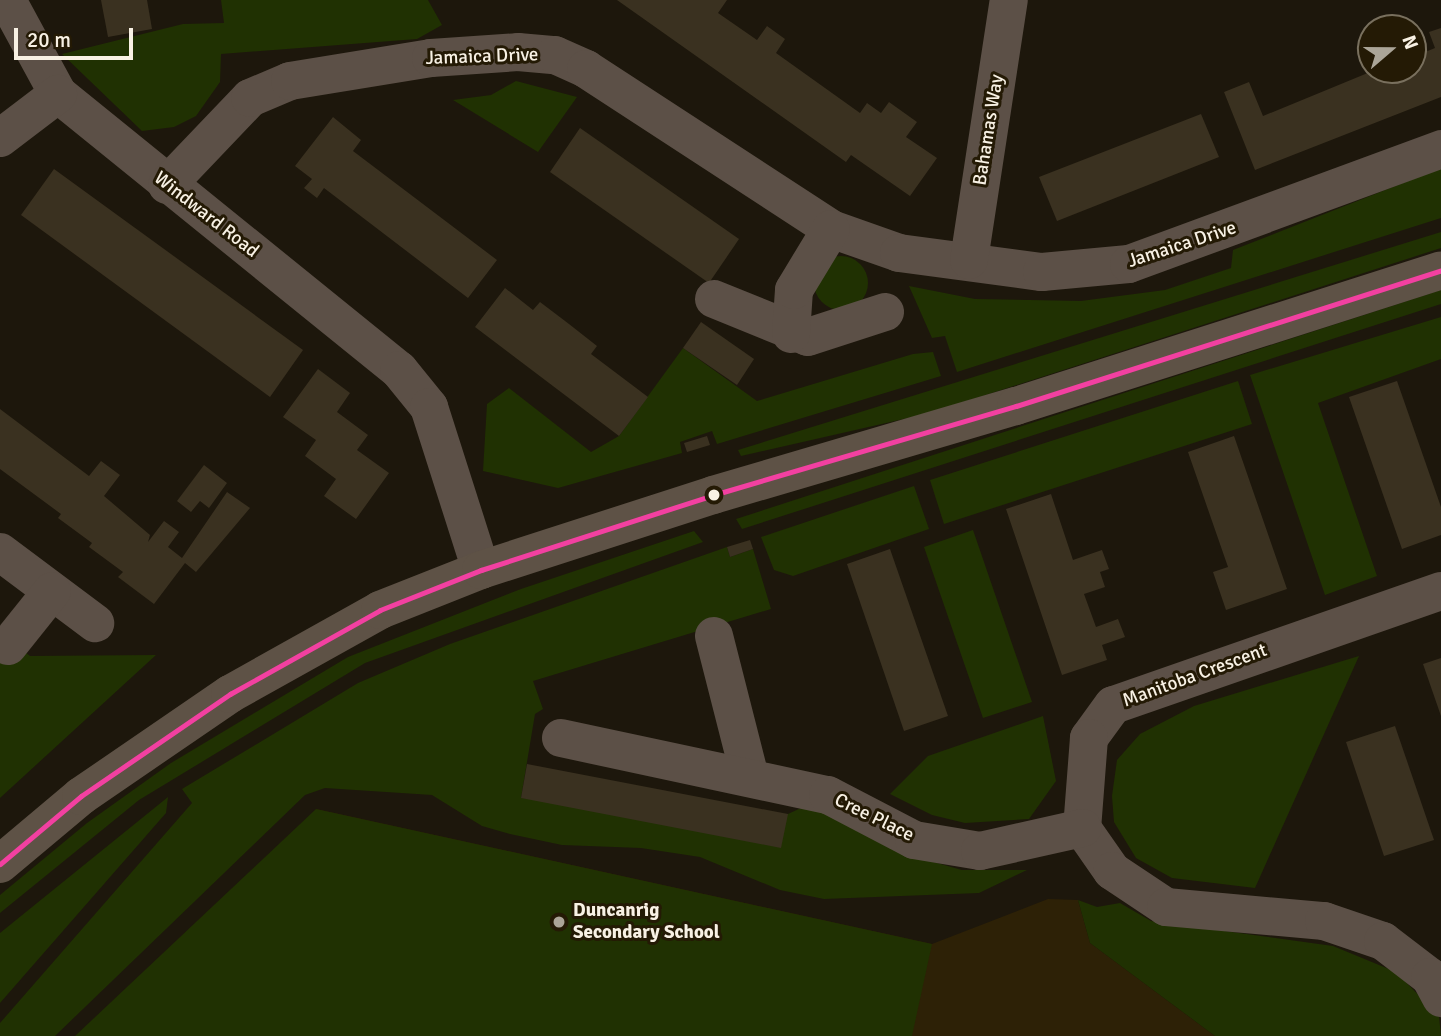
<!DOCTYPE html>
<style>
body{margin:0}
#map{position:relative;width:1441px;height:1036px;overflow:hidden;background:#1d170c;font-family:Signika,sans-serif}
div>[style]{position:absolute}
.built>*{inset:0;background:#2d2106}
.green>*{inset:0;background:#203102}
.round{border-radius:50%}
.building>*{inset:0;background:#3a3120}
.street>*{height:38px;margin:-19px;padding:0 19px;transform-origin:19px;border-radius:19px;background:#5c5047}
.secondary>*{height:38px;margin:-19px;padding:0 19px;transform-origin:19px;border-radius:19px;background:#5e5246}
.bus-1>*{height:5px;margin:-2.5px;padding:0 2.5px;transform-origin:2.5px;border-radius:2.5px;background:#f240a1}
.dots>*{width:19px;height:19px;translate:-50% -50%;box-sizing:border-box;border:4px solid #241a05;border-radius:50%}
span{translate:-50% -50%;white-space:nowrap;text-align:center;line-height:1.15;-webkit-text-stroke:6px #241a05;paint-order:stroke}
.street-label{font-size:19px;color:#f8f1e4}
.poi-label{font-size:19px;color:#f8f1e4;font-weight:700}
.left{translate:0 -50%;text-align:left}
.north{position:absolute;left:1357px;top:14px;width:70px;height:70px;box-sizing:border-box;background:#241a05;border:2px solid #79705e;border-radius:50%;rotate:70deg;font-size:19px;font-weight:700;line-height:28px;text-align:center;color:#f8f1e4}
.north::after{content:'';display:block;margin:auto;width:24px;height:32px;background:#aba598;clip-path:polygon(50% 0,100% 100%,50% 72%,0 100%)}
.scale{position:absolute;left:14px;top:28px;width:119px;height:32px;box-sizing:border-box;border:4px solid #f8f1e4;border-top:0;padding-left:9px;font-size:21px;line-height:24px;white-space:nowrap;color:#f8f1e4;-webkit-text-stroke:5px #241a05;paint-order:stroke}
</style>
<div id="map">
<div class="built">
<i style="clip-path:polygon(316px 809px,932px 944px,1048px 899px,1078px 900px,1090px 943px,1215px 1036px,266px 1036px)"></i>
</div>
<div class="green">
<i style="clip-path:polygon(221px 0,428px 0,442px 25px,417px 39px,221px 54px,220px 82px,196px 116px,174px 127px,142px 131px,62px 54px,183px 24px,224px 23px)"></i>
<i style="clip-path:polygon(516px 81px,577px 97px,538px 152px,453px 100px,491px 95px)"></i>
<i style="clip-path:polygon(1441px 168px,1441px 218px,957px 372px,945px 336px,932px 338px,909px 286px,975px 299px,1081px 301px,1165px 290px,1231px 268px,1233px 250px)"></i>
<i style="clip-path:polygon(1441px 232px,1441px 248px,930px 413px,741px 456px,738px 450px)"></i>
<i class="round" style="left:814px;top:256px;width:54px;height:54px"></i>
<i style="clip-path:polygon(1441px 290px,1441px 304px,742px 529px,736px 519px)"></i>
<i style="clip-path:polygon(1441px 317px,1441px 359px,1318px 403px,1377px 576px,1325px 595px,1250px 375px)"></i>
<i style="clip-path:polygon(683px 348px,757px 401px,913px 354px,933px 352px,941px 376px,717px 444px,712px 431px,680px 442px,682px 453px,558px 488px,483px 471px,487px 404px,509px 388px,591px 452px,619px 436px)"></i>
<i style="clip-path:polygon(1238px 381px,1252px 424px,944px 524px,930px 480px)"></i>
<i style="clip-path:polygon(914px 486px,929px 529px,793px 576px,774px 570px,761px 537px)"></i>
<i style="clip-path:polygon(973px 530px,1032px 702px,983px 718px,924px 547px)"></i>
<i style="clip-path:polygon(694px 531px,703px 542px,365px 663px,139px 800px,0 913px,0 895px,87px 823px,171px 763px,348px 657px,521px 589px)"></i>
<i style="clip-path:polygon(727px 547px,730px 557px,753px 549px,771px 609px,533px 681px,543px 709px,535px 714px,521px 798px,788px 814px,803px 807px,822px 810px,912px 856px,962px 870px,1027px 870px,979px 893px,824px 899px,780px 890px,700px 857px,641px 848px,562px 845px,510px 834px,482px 826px,432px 795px,325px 788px,305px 795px,55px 1036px,0 1036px,0 1023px,192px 803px,182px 789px,358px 683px,450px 644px)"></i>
<i style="clip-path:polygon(0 632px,30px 656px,156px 655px,0 798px)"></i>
<i style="clip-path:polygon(1359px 656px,1255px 888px,1172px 878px,1136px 858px,1114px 822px,1112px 796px,1117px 760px,1140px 734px,1194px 706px)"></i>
<i style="clip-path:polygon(1043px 716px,1056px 781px,1029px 819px,965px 823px,932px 815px,890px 794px,928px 756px)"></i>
<i style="clip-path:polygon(168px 797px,166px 813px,0 1003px,0 933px)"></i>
<i style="clip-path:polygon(316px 809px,932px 944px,912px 1036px,75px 1036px)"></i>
<i style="clip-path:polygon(1078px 900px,1097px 907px,1120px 903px,1151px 921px,1333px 946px,1396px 972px,1439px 1016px,1441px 1036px,1215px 1036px,1090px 943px)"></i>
</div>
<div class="building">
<i style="clip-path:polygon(147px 0,152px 29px,108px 37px,101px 0)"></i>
<i style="clip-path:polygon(617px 0,727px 0,718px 13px,757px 40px,767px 26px,785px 39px,776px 53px,860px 113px,867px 103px,881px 113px,889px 102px,917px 122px,906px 137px,937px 158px,910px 196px,851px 155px,846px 162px)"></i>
<i style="clip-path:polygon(1441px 28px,1441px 97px,1255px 170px,1224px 92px,1249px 82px,1263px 116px,1375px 70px,1413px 70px,1413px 57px,1435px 48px,1429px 32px)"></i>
<i style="clip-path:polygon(1201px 114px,1219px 157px,1057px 221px,1039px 177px)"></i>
<i style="clip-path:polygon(333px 117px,361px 140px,353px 151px,497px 260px,468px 298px,324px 188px,317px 198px,304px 188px,312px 179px,295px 166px)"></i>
<i style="clip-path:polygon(580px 128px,739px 239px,709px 283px,550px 172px)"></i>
<i style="clip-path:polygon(54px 169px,303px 350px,270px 397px,21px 215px)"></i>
<i style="clip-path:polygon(505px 288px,533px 310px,540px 302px,569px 324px,597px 346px,591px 354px,648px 397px,619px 436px,475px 327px)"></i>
<i style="clip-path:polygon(701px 322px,754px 359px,737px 385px,683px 348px)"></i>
<i style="clip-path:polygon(318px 369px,350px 393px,337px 412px,368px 435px,357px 450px,389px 473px,356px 519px,324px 496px,336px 479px,305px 456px,316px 440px,283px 417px)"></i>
<i style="clip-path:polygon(1397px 381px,1441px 507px,1441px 535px,1402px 549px,1349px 397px)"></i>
<i style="clip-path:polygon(0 409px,89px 476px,101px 461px,120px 475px,104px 496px,150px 535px,148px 542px,164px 521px,179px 532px,168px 547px,182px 558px,227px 492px,250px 508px,196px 572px,185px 563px,154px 604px,118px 577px,123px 572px,89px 547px,92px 543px,58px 518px,61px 514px,0 469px)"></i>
<i style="clip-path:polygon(707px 436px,710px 445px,687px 452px,684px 443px)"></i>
<i style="clip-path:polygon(1234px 436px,1287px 589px,1226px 610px,1213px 572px,1228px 567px,1188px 452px)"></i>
<i style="clip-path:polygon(204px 465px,227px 483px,209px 508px,200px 501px,191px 512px,177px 501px)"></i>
<i style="clip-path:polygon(1051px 494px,1073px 560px,1102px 550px,1109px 569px,1100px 572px,1105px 587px,1084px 594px,1096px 627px,1118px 619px,1125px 637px,1102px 645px,1107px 660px,1062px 675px,1006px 509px)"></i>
<i style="clip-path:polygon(750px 540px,753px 549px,730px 557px,727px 547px)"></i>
<i style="clip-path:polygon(890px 549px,948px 716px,904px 731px,847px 564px)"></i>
<i style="clip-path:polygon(1441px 658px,1441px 716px,1423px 664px)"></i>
<i style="clip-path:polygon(1395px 726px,1434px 840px,1384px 856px,1346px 742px)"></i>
<i style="clip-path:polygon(527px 764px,788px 814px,781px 848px,521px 798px)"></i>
</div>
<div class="street">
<i style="left:7px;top:0;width:107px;rotate:61.5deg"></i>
<i style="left:58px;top:94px;width:439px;rotate:39deg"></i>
<i style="left:399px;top:370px;width:48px;rotate:51deg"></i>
<i style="left:429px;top:407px;width:171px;rotate:72.3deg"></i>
<i style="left:0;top:138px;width:73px;rotate:-37.2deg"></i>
<i style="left:167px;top:185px;width:120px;rotate:-46.3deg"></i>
<i style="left:250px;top:98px;width:43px;rotate:-23deg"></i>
<i style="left:290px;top:81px;width:143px;rotate:-9.3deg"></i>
<i style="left:431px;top:58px;width:87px;rotate:-3.9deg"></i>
<i style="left:518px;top:52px;width:37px;rotate:5deg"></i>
<i style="left:555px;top:55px;width:34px;rotate:24deg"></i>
<i style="left:586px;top:69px;width:293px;rotate:33.1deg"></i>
<i style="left:831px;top:229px;width:72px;rotate:19.4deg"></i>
<i style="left:899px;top:253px;width:144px;rotate:7.6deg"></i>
<i style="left:1042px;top:272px;width:87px;rotate:-5.3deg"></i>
<i style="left:1129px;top:264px;width:333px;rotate:-20.2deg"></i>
<i style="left:969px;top:260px;width:263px;rotate:-81.3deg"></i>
<i style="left:714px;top:299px;width:101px;rotate:22deg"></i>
<i style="left:808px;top:337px;width:81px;rotate:-18deg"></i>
<i style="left:791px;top:334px;width:44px;rotate:-86.1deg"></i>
<i style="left:794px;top:290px;width:71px;rotate:-58.8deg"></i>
<i style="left:0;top:552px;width:119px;rotate:36.8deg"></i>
<i style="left:1441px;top:591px;width:347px;rotate:160.8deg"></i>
<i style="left:1113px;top:705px;width:41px;rotate:126deg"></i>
<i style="left:1089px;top:738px;width:90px;rotate:94.4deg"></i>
<i style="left:1082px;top:828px;width:52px;rotate:55.1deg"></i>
<i style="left:1112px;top:871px;width:65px;rotate:33.7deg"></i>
<i style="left:1166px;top:907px;width:159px;rotate:5.1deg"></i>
<i style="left:1324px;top:921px;width:62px;rotate:18.7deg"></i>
<i style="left:1383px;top:941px;width:59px;rotate:37.5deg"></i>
<i style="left:1430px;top:977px;width:24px;rotate:62deg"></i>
<i style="left:714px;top:636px;width:146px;rotate:75.7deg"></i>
<i style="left:8px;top:646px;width:70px;rotate:-51.3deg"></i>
<i style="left:561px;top:738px;width:273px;rotate:12.1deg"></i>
<i style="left:828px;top:795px;width:97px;rotate:27.6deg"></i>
<i style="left:914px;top:840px;width:67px;rotate:9.5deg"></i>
<i style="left:980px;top:851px;width:105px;rotate:-12.7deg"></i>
</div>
<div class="secondary">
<i style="left:0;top:864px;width:106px;rotate:-40deg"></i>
<i style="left:81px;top:796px;width:181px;rotate:-34.4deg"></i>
<i style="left:230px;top:694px;width:172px;rotate:-29.2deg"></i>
<i style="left:380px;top:610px;width:109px;rotate:-21.6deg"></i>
<i style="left:481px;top:570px;width:244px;rotate:-17.9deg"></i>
<i style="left:713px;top:495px;width:316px;rotate:-16.4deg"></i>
<i style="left:1016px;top:406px;width:446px;rotate:-17.7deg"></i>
</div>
<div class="bus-1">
<i style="left:0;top:864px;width:106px;rotate:-40deg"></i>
<i style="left:81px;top:796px;width:181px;rotate:-34.4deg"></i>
<i style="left:230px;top:694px;width:172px;rotate:-29.2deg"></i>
<i style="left:380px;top:610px;width:109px;rotate:-21.6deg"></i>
<i style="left:481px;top:570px;width:244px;rotate:-17.9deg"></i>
<i style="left:713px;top:495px;width:316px;rotate:-16.4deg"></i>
<i style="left:1016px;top:406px;width:446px;rotate:-17.7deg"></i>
</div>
<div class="dots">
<i style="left:714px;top:495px;background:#f8f1e4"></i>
<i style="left:559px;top:922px;background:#aba598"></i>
</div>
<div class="street-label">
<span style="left:482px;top:57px;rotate:-2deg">Jamaica Drive</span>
<span style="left:989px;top:130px;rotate:-81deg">Bahamas Way</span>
<span style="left:206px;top:215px;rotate:38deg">Windward Road</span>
<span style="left:1182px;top:245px;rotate:-18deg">Jamaica Drive</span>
<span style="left:1195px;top:676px;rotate:-20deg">Manitoba Crescent</span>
<span style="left:874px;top:818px;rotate:26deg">Cree Place</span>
</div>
<div class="poi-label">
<span class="left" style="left:573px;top:922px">Duncanrig<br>Secondary School</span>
</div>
<div class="north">N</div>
<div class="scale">20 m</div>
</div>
